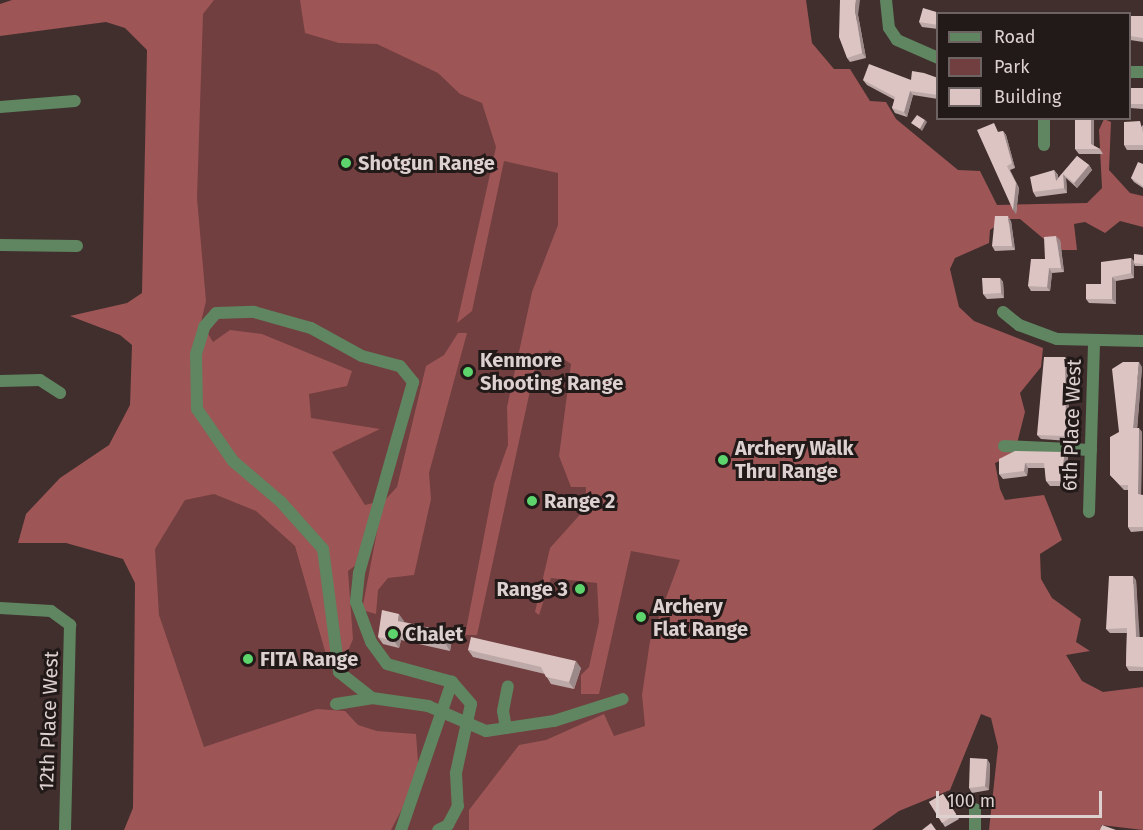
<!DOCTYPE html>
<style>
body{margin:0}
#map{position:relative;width:1143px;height:830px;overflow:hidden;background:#412f2e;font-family:"Fira Sans",sans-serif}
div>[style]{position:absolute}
.green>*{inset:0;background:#713f3f}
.forest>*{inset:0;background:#9d5556}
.minor>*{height:12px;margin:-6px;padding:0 6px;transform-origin:6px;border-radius:6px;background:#5f8661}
.wall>*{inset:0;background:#bda9a8}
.shaded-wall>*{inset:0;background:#9a8988}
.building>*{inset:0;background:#dcc4c3}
.dots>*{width:16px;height:16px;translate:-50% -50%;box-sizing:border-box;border:3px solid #221919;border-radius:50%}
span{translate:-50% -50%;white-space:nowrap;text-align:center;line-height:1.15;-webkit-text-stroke:6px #221919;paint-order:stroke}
.poi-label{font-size:20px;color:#ddd1d0;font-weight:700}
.left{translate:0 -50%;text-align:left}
.right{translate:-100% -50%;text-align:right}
.street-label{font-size:20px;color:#ddd1d0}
.legend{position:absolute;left:936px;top:12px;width:195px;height:108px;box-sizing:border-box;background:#221919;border:2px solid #6d6362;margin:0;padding:8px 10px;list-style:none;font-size:18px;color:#ddd1d0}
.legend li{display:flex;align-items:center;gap:12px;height:30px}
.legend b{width:30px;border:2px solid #6d6362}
.scale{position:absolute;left:936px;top:791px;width:166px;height:27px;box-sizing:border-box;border:3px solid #ddd1d0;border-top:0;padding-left:8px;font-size:18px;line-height:21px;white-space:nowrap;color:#ddd1d0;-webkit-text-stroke:4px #221919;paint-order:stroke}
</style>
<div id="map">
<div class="green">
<i style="clip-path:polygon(155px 0,792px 0,786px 830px,136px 830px)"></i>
</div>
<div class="forest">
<i style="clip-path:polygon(12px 0,214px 0,203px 14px,197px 198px,206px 301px,201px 322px,213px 342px,230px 330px,262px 334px,352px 371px,347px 386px,309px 394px,311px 418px,380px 429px,332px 452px,365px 505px,385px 500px,397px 487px,426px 366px,444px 355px,458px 333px,467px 333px,429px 473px,431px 499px,414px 575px,388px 578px,378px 590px,376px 614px,362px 610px,379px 521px,364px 559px,348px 571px,353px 639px,348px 651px,327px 658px,295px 546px,256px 511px,214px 494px,185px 500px,155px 549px,159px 615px,204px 747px,317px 709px,345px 711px,358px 725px,377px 731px,416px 734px,419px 776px,391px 830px,124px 830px,133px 808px,135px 583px,123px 559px,66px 543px,18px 543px,26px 514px,60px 478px,109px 445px,130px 405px,132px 345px,120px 335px,70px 316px,127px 303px,142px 293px,147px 50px,125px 28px,106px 22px,0 36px,0 4px)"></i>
<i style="clip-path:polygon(300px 0,806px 0,812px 43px,834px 69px,850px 69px,870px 101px,886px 102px,896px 119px,958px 170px,980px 171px,997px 205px,1087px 203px,1102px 188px,1099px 130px,1104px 119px,1111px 122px,1109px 170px,1130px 193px,1143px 196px,1143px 227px,1120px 221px,1105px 233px,1085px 222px,1074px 224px,1077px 250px,1057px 250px,1020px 219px,1005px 219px,990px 230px,989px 243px,955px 258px,950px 269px,959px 307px,974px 321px,1043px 348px,1041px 367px,1020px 393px,1025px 412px,1014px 455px,995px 463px,1000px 489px,1005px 500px,1044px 495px,1062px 540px,1040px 554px,1041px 579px,1052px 598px,1081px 619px,1076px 642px,1090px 651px,1066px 655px,1082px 681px,1103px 692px,1143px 687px,1143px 830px,1101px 825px,1101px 830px,989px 830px,998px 747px,991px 718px,981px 714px,950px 790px,899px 811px,872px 830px,469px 830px,469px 810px,519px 745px,546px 740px,604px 714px,614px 736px,645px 726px,642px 695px,650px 641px,680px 560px,631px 551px,599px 694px,581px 694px,581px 675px,589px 667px,599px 622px,597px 583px,551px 578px,539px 615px,535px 612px,550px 548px,585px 509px,586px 487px,571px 487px,559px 456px,571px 364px,550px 350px,536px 363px,477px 635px,465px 635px,494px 484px,508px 445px,507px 407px,532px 292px,558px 225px,558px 173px,504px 161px,472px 311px,457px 323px,496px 147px,482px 103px,460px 94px,438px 73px,377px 44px,339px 43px,305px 33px)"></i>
</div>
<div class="minor">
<i style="left:886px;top:0;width:28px;rotate:84deg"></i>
<i style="left:889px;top:28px;width:14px;rotate:56deg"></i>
<i style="left:897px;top:40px;width:45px;rotate:23.7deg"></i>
<i style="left:1130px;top:72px;width:13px"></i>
<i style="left:0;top:107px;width:75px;rotate:-4.6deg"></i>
<i style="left:1044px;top:145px;width:27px;rotate:-90deg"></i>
<i style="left:0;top:245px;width:77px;rotate:0.7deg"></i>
<i style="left:1003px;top:312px;width:21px;rotate:39deg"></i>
<i style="left:1019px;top:325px;width:40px;rotate:20.2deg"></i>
<i style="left:1057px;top:339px;width:86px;rotate:1.3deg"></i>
<i style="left:0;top:381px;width:40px;rotate:-1.4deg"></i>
<i style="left:40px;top:380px;width:24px;rotate:33deg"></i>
<i style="left:1004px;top:446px;width:87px;rotate:2.6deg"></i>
<i style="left:1089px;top:512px;width:172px;rotate:-88.3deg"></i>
<i style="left:0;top:608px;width:51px;rotate:3.4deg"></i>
<i style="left:51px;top:611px;width:24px;rotate:36deg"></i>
<i style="left:70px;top:625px;width:205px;rotate:91.4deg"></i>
<i style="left:372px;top:698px;width:42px;rotate:-141.8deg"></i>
<i style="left:339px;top:672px;width:124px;rotate:-97.4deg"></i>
<i style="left:323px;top:549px;width:63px;rotate:-131.8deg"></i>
<i style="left:281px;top:502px;width:63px;rotate:-139.5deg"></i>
<i style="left:233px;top:461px;width:63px;rotate:-124.7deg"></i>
<i style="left:197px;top:409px;width:55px;rotate:-91deg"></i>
<i style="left:196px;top:354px;width:28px;rotate:-73deg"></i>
<i style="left:204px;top:327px;width:18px;rotate:-49deg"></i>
<i style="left:216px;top:313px;width:38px;rotate:-2deg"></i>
<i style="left:254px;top:312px;width:59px;rotate:15.7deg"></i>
<i style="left:311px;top:328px;width:58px;rotate:28.8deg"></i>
<i style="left:362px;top:356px;width:39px;rotate:15deg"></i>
<i style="left:400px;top:366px;width:21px;rotate:51deg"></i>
<i style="left:413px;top:382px;width:198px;rotate:105.8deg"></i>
<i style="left:359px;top:573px;width:29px;rotate:96deg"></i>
<i style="left:356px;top:602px;width:43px;rotate:69.4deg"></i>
<i style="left:371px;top:642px;width:27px;rotate:54deg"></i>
<i style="left:387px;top:664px;width:67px;rotate:15.5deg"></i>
<i style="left:452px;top:682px;width:29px;rotate:49deg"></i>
<i style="left:471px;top:704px;width:71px;rotate:102.3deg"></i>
<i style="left:456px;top:773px;width:33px;rotate:87deg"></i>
<i style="left:458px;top:806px;width:21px;rotate:118deg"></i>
<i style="left:448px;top:825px;width:11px;rotate:153deg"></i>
<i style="left:336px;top:704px;width:36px;rotate:-9deg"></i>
<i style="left:372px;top:698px;width:57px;rotate:8.1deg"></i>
<i style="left:428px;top:706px;width:63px;rotate:23.3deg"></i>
<i style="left:486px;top:731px;width:69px;rotate:-8.4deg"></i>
<i style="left:554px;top:721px;width:72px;rotate:-17.7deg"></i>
<i style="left:506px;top:728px;width:17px;rotate:-100deg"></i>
<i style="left:503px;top:711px;width:25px;rotate:-79deg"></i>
<i style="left:975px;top:809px;width:21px;rotate:90deg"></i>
<i style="left:401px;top:830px;width:157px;rotate:-71deg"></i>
</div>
<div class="wall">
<i style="clip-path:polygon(938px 14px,938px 29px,922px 27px,919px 22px)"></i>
<i style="clip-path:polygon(858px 15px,866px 58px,850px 62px,847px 58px)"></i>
<i style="clip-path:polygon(1130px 16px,1143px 16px,1143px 42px,1130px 40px)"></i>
<i style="clip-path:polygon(938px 78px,938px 99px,913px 95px,907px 117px,895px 113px,892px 108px,895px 100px,867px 85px,863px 80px,911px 80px)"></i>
<i style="clip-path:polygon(1130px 88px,1143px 88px,1143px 109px,1130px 108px)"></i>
<i style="clip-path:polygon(1071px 118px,1094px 118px,1094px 146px,1100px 149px,1103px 154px,1079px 154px,1075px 149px,1075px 119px)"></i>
<i style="clip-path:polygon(1143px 125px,1143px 150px,1127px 150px,1124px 145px)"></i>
<i style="clip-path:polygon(998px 128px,999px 132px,1003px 131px,1006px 135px,1015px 168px,1010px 170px,1019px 188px,1016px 214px)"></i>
<i style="clip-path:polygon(1077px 156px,1089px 165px,1092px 170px,1077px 188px,1066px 178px,1067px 193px,1036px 197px,1033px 192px,1054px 170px,1058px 175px,1058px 178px)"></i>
<i style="clip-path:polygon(1143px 164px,1143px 188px,1134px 182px,1131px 178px)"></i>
<i style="clip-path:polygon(1011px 221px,1015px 250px,995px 251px,992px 246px)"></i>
<i style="clip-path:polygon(1060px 240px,1064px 272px,1052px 273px,1050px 291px,1031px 291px,1028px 286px,1045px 259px)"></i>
<i style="clip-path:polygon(1143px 255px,1143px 266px,1135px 266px,1134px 264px,1134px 278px,1116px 281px,1116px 304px,1089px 303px,1086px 299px,1101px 284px,1131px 258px,1134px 261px)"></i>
<i style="clip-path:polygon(1000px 278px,1003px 282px,1004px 298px,987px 299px,983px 294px)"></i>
<i style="clip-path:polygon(1065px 357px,1068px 362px,1069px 441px,1041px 439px,1037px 435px)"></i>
<i style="clip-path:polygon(1142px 367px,1137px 428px,1142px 432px,1141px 495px,1143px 495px,1143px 531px,1131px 532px,1128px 527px,1128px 490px,1124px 490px,1110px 475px,1119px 432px)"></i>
<i style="clip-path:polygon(1065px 452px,1068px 457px,1064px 486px,1050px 486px,1046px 481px,1045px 468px,1028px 468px,1027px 476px,1003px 479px,999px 474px,999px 459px)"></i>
<i style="clip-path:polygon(1136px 580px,1139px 637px,1143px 637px,1143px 671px,1129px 671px,1126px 666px,1127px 633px,1110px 633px,1106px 629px)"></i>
<i style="clip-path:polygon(404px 621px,404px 622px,447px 632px,452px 639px,450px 651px,401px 640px,399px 648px,383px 644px,378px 637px)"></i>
<i style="clip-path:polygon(468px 650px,581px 668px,574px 689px,551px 684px,545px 674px,473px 657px)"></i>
<i style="clip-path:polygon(987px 759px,990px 764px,989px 790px,972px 793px,969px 788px)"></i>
<i style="clip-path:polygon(943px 794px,959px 819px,945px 827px,929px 802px)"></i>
</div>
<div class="shaded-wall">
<i style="clip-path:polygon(856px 0,860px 0,858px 15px,866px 58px,862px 53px,855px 10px)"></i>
<i style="clip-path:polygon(910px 91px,913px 95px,907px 117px,904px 112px)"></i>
<i style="clip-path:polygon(1091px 118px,1094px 118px,1094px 149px,1091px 144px)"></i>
<i style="clip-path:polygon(925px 120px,927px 122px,922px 131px,920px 129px)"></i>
<i style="clip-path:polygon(1003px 131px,1006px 135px,1015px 168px,1012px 163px)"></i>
<i style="clip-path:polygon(1089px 165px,1092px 170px,1077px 188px,1074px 183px)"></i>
<i style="clip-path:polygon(1007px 166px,1019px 188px,1016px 214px,1013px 210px)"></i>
<i style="clip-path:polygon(1054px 170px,1058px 175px,1059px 186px,1056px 181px)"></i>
<i style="clip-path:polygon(1063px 174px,1066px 178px,1067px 193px,1064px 188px)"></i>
<i style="clip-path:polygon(1008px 216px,1011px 221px,1015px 250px,1012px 246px)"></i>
<i style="clip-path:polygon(1056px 236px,1060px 240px,1064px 272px,1061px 268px)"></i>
<i style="clip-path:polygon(1131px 258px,1134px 262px,1134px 278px,1131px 273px)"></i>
<i style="clip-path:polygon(1049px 268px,1052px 273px,1050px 291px,1047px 287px)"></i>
<i style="clip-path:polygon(1112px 277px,1116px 281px,1116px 304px,1112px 299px)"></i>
<i style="clip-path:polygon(1000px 278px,1003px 282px,1004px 298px,1001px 293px)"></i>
<i style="clip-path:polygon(1065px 357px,1068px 362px,1069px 441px,1066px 436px)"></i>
<i style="clip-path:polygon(1139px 362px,1142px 367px,1137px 432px,1133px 428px)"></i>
<i style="clip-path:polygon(1139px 428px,1142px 432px,1141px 499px,1138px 494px)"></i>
<i style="clip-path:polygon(1065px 452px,1068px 457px,1064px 486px,1060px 481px)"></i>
<i style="clip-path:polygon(1025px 463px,1028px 468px,1027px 476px,1024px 471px)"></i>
<i style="clip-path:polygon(1133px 576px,1136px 580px,1140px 642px,1136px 637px)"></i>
<i style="clip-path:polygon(399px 614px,404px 621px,403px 628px,398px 621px)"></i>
<i style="clip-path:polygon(447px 632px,452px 639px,450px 651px,445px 643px)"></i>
<i style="clip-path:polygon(396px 633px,401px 640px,399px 648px,394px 641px)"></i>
<i style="clip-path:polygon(576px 661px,581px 668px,574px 689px,569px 682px)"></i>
<i style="clip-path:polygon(987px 759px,990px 764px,989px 790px,985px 786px)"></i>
</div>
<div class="building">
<i style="clip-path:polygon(840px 0,856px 0,855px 10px,862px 53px,847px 58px,839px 37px)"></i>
<i style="clip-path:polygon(923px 8px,943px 14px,938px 14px,938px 25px,919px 22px)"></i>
<i style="clip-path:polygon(962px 12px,985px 13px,985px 14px,962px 14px)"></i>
<i style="clip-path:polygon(1092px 12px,1106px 12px,1106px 14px,1092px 14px)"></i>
<i style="clip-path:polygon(1130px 16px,1143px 16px,1143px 38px,1130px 36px)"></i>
<i style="clip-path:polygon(869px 64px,911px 80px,912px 71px,924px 73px,938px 78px,938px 95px,910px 91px,904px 112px,892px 108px,895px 97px,863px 80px)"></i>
<i style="clip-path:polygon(1130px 88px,1143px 88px,1143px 104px,1130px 104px)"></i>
<i style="clip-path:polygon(917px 115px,925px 120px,920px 129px,911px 123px)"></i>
<i style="clip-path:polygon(1075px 118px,1091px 118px,1091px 144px,1100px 149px,1075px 149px)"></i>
<i style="clip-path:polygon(1140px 121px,1143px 133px,1143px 145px,1124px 145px,1124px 122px)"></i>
<i style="clip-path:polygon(994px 123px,998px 132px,1003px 131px,1012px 163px,1007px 166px,1016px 183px,1013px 210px,977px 130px)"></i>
<i style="clip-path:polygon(1077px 156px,1089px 165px,1074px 183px,1063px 174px,1064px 188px,1033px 192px,1030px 177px,1054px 170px,1056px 181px)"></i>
<i style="clip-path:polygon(1138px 162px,1143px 164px,1143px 186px,1131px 178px)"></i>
<i style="clip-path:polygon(995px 216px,1008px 216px,1012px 246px,992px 246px)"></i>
<i style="clip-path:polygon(1056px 236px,1061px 268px,1049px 268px,1047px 287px,1028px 286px,1031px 259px,1045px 259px,1044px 237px)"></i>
<i style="clip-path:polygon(1134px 254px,1143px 255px,1143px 264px,1134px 263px)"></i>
<i style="clip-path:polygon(1131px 258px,1131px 273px,1112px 277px,1112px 299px,1086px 299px,1086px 284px,1101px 284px,1101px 262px)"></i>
<i style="clip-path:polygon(982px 278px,1000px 278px,1001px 293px,983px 294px)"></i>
<i style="clip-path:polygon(1044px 357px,1065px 357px,1066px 436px,1037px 435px)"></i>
<i style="clip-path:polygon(1123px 362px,1139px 362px,1133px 428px,1139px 428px,1138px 494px,1143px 495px,1143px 527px,1128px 527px,1128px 485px,1120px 485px,1110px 475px,1110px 437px,1119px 432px,1112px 369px)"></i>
<i style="clip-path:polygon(1015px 451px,1065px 452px,1060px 481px,1046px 481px,1044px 463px,1025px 463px,1024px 471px,999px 474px,999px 459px)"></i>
<i style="clip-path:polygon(1109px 576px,1133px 576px,1136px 637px,1143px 637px,1143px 667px,1126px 666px,1127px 628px,1106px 629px)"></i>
<i style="clip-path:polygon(382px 610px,399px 614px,398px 621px,447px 632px,445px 643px,396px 633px,394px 641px,378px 637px)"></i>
<i style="clip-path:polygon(471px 637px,576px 661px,569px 682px,546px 677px,541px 667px,468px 650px)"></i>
<i style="clip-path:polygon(970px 758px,987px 759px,985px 786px,969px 788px)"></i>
<i style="clip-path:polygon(943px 794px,956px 814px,942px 823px,929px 802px)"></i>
<i style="clip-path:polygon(931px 823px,936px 830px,922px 830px)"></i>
<i style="clip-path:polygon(1102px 825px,1116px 830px,1100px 830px)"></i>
</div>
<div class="dots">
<i style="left:346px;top:163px;background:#5dd56c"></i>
<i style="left:468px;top:372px;background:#5dd56c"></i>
<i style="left:723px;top:460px;background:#5dd56c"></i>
<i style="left:532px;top:501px;background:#5dd56c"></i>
<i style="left:580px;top:589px;background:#5dd56c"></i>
<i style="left:641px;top:617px;background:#5dd56c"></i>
<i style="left:393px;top:634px;background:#5dd56c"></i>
<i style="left:248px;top:659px;background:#5dd56c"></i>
</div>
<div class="poi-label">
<span class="left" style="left:358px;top:163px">Shotgun Range</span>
<span class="left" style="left:480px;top:372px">Kenmore<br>Shooting Range</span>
<span class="left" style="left:735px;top:460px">Archery Walk<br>Thru Range</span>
<span class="left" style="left:544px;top:501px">Range 2</span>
<span class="right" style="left:568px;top:589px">Range 3</span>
<span class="left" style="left:653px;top:618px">Archery<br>Flat Range</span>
<span class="left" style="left:405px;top:634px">Chalet</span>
<span class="left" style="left:260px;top:659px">FITA Range</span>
</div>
<div class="street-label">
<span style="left:1072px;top:425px;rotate:-88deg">6th Place West</span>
<span style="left:49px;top:721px;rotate:-88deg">12th Place West</span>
</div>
<ul class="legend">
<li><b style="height:8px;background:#5f8661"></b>Road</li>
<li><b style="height:16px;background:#713f3f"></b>Park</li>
<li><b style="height:16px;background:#dcc4c3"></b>Building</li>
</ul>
<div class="scale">100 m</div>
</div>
